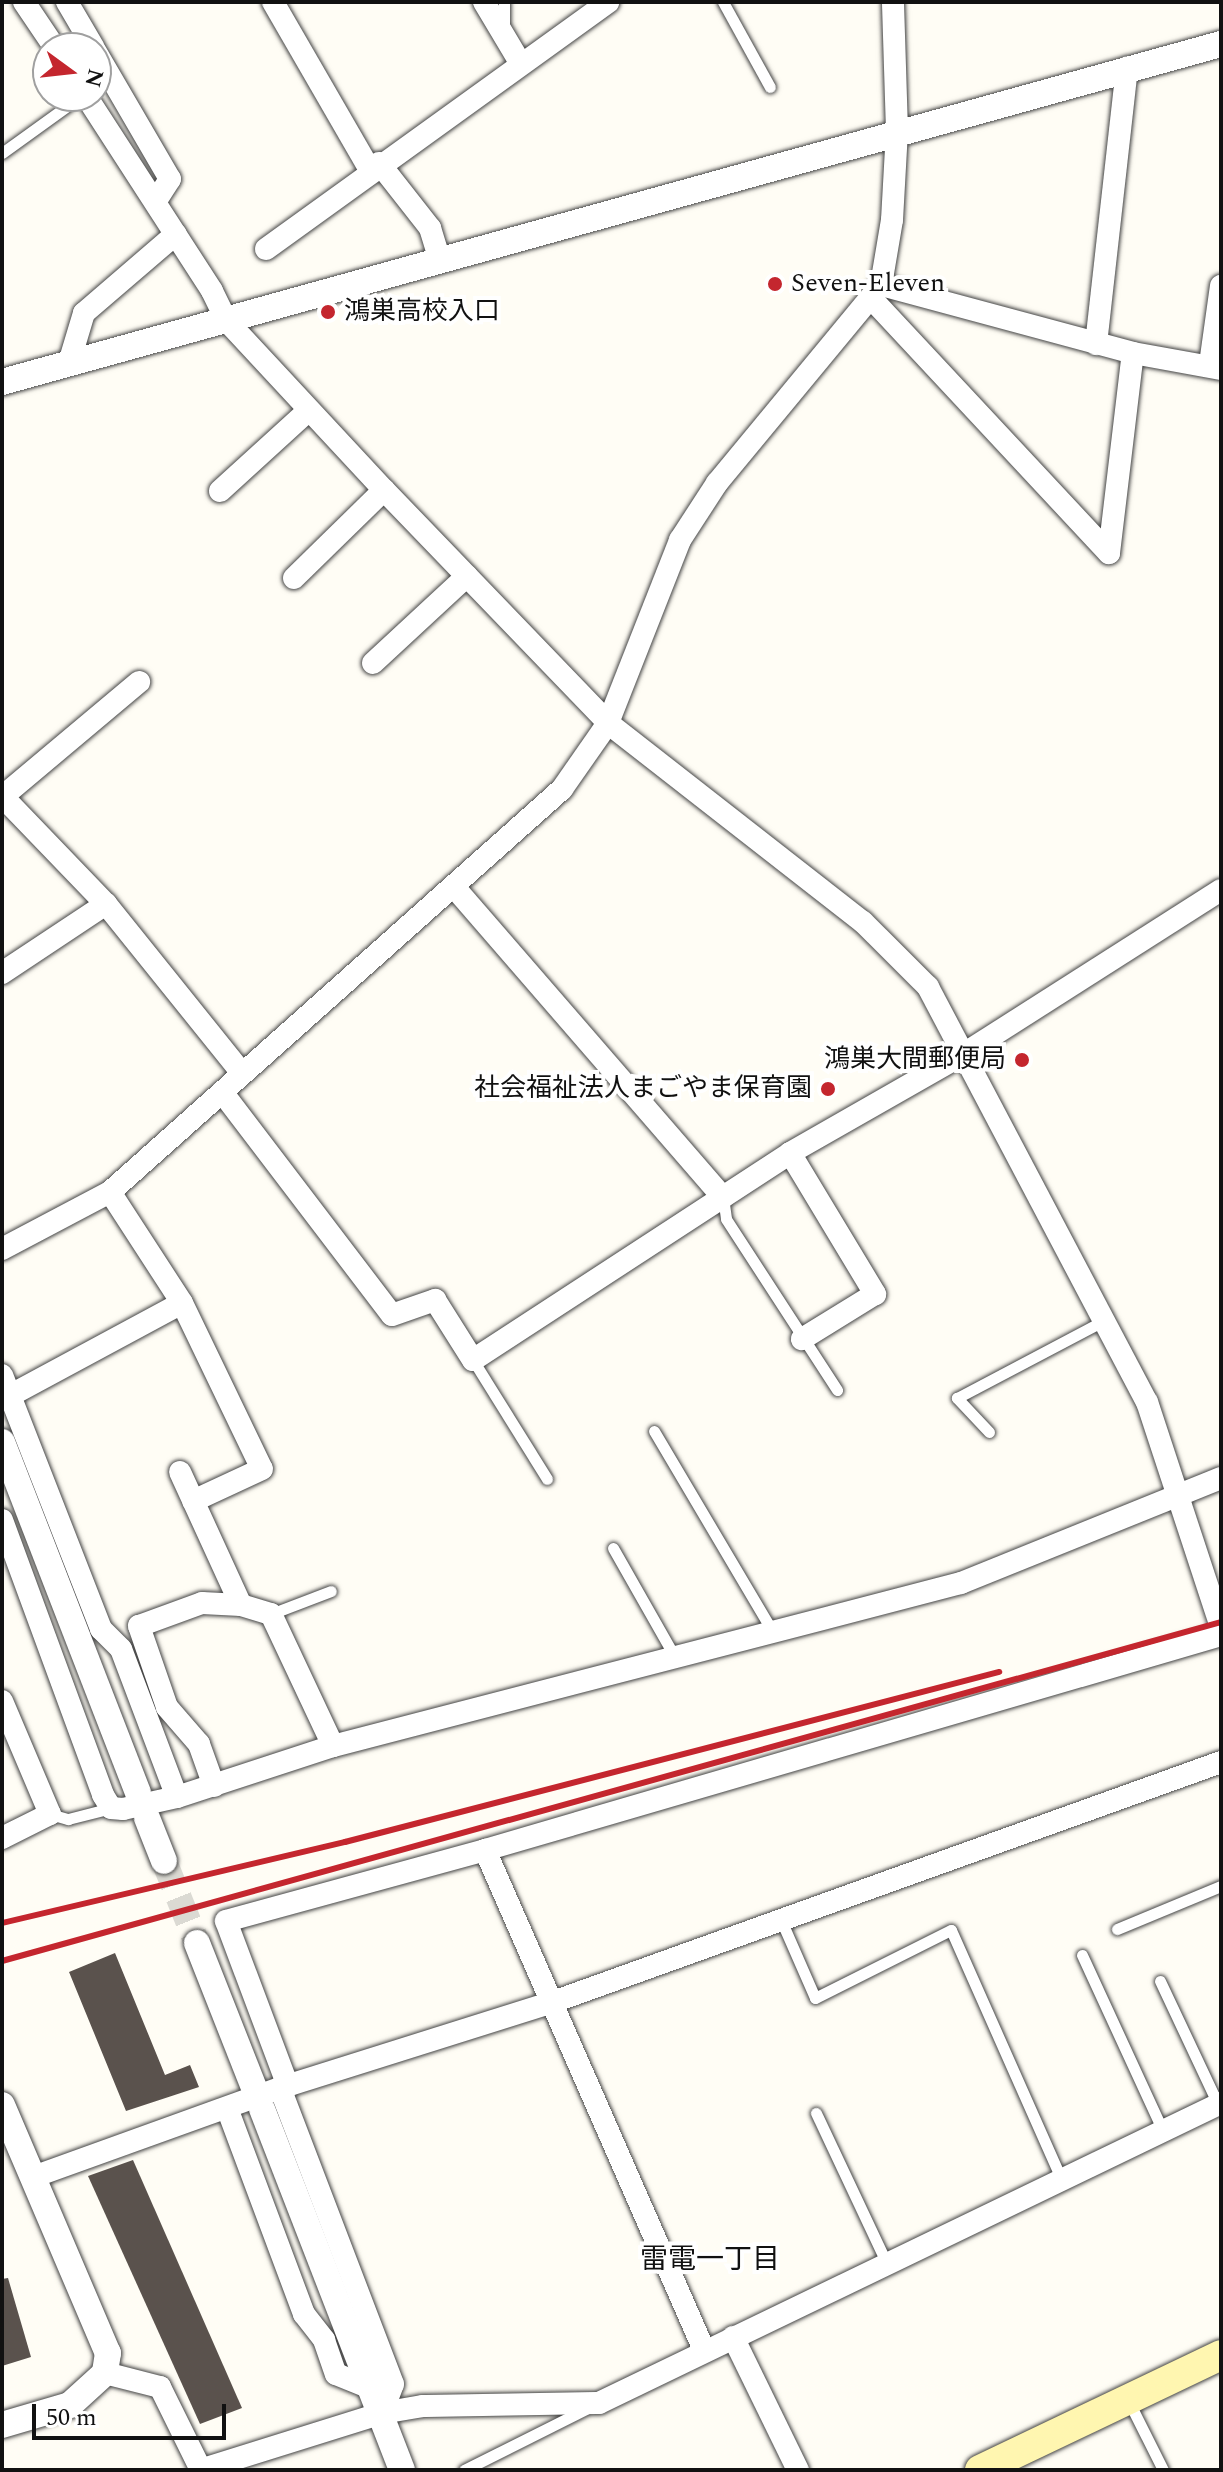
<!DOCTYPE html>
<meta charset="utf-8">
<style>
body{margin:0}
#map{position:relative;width:1223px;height:2472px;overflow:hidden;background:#fffdf5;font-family:Spectral,"Noto Sans JP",serif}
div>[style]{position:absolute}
.building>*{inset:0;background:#5a524d}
.tertiary-tunnel>*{height:26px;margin-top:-13px;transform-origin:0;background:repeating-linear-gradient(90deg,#dbdad3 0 26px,transparent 0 39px)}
.roads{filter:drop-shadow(0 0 2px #444) drop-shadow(0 0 2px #444)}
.service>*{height:11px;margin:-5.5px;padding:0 5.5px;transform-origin:5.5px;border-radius:5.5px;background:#fff}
.minor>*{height:22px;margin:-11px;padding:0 11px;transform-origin:11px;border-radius:11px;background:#fff}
.tertiary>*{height:26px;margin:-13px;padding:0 13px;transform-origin:13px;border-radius:13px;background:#fff}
.secondary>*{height:30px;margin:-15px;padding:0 15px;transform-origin:15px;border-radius:15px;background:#fff6b0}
.rail>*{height:6px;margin:-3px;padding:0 3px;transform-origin:3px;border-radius:3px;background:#c4262e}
.dots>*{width:22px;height:22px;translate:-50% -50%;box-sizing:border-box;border:4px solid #fff;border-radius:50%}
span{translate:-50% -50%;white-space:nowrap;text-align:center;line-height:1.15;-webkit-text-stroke:8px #fff;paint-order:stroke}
.poi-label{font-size:26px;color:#111}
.left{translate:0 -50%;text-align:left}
.right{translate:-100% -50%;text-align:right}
.neighbourhood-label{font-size:28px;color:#111}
.frame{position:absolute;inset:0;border:4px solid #111;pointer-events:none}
.north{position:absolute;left:32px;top:32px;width:80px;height:80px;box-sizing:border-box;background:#fff;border:2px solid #a0a0a0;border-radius:50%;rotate:105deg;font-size:22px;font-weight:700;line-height:32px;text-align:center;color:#111}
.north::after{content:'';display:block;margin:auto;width:28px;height:36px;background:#c4262e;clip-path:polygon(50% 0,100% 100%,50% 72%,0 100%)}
.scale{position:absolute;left:32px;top:2404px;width:194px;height:36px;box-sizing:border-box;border:4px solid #111;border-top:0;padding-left:10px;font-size:24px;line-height:28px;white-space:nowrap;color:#111;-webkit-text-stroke:6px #fff;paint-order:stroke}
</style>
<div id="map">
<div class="building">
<i style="clip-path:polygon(115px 1953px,165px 2075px,190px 2065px,199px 2087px,126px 2111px,69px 1972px)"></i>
<i style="clip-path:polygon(133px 2160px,242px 2408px,200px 2424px,88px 2176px)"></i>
<i style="clip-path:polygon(8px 2278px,31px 2357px,2px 2366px,2px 2279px)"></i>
</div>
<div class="tertiary-tunnel">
<i style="left:164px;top:1861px;width:88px;rotate:68.1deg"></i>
</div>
<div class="roads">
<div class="service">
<i style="left:504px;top:2px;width:25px;rotate:90deg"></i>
<i style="left:723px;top:2px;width:97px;rotate:61.1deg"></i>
<i style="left:2px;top:153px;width:97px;rotate:-35.8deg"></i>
<i style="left:723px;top:1197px;width:22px;rotate:82deg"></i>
<i style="left:726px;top:1219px;width:204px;rotate:57deg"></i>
<i style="left:473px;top:1360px;width:140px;rotate:58.1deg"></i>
<i style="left:654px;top:1431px;width:234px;rotate:59.4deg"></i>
<i style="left:989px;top:1432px;width:47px;rotate:-133.3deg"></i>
<i style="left:957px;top:1398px;width:167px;rotate:-27.8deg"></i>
<i style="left:613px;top:1548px;width:125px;rotate:60.4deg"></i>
<i style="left:271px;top:1614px;width:64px;rotate:-21deg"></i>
<i style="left:50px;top:1814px;width:19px;rotate:16deg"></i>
<i style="left:68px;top:1819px;width:44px;rotate:-14.3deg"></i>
<i style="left:781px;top:1920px;width:85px;rotate:66.4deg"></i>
<i style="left:815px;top:1998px;width:152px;rotate:-26.6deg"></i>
<i style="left:951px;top:1930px;width:274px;rotate:66.1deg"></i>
<i style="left:1117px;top:1929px;width:113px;rotate:-22.5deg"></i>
<i style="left:1082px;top:1955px;width:196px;rotate:65.3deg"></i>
<i style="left:1160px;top:1981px;width:136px;rotate:64.8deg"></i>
<i style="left:816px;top:2113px;width:167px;rotate:64.8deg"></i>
<i style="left:1129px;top:2402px;width:76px;rotate:63.4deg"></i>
<i style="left:464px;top:2470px;width:139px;rotate:-26.6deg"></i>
</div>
<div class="minor">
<i style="left:24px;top:2px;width:55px;rotate:56deg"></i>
<i style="left:67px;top:2px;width:53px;rotate:59.6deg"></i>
<i style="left:273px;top:2px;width:194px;rotate:60deg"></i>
<i style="left:484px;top:2px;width:72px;rotate:59.2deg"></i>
<i style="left:96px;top:52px;width:147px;rotate:59.8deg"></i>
<i style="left:170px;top:179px;width:27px;rotate:123deg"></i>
<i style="left:86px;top:96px;width:232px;rotate:57.1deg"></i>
<i style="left:212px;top:291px;width:32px;rotate:64deg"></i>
<i style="left:226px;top:320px;width:232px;rotate:47.1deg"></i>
<i style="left:384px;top:490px;width:323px;rotate:46.1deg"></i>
<i style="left:608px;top:723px;width:323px;rotate:38deg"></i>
<i style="left:863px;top:922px;width:92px;rotate:45deg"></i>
<i style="left:928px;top:987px;width:469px;rotate:62.2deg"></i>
<i style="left:1147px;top:1402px;width:237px;rotate:71.8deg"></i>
<i style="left:379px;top:163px;width:83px;rotate:51.9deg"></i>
<i style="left:430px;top:228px;width:34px;rotate:73deg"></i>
<i style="left:266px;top:249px;width:422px;rotate:-35.8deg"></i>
<i style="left:881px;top:285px;width:261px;rotate:15.1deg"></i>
<i style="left:1133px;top:353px;width:89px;rotate:10.3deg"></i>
<i style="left:871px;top:298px;width:349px;rotate:47deg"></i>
<i style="left:1109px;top:553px;width:201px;rotate:-83.2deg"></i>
<i style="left:1096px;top:344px;width:278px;rotate:-83.6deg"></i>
<i style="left:69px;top:363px;width:52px;rotate:-73.3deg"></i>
<i style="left:84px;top:313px;width:121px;rotate:-40.7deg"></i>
<i style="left:1210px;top:364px;width:79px;rotate:-82deg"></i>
<i style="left:220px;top:491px;width:120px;rotate:-42.3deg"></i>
<i style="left:294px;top:578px;width:126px;rotate:-44.4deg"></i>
<i style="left:373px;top:663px;width:128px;rotate:-42.8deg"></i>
<i style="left:2px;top:796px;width:150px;rotate:46.1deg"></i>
<i style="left:106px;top:904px;width:217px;rotate:51.2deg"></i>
<i style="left:2px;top:797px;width:179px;rotate:-40deg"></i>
<i style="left:455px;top:888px;width:409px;rotate:49.1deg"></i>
<i style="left:2px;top:973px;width:125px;rotate:-33.6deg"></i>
<i style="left:222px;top:1092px;width:280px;rotate:52.7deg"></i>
<i style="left:392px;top:1315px;width:46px;rotate:-19.2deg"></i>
<i style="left:435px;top:1300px;width:71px;rotate:57.7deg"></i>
<i style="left:473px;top:1360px;width:379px;rotate:-33.1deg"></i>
<i style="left:790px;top:1153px;width:202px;rotate:-29.7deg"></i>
<i style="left:965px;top:1053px;width:303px;rotate:-32.5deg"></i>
<i style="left:790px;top:1153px;width:165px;rotate:58.9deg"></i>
<i style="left:875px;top:1294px;width:86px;rotate:148.3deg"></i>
<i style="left:110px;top:1192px;width:132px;rotate:57deg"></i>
<i style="left:182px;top:1303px;width:184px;rotate:64.3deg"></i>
<i style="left:262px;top:1469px;width:76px;rotate:155.1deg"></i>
<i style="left:2px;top:1249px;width:122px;rotate:-27.8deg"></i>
<i style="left:110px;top:1192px;width:606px;rotate:-41.72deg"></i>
<i style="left:562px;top:789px;width:80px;rotate:-55.1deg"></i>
<i style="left:608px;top:723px;width:197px;rotate:-68.5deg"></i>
<i style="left:680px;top:540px;width:68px;rotate:-57deg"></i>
<i style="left:717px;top:483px;width:257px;rotate:-50.4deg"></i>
<i style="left:881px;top:285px;width:66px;rotate:-80.4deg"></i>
<i style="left:892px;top:220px;width:89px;rotate:-86.8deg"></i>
<i style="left:897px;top:131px;width:129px;rotate:-91.8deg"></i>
<i style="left:2px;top:1375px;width:273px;rotate:68.7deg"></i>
<i style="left:101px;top:1629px;width:28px;rotate:45deg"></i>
<i style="left:121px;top:1649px;width:158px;rotate:69.3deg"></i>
<i style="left:11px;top:1395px;width:194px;rotate:-28.3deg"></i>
<i style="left:180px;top:1472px;width:146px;rotate:65.4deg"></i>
<i style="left:2px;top:1520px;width:293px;rotate:69.8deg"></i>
<i style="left:103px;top:1795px;width:15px;rotate:58deg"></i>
<i style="left:111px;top:1808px;width:12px;rotate:5deg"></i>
<i style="left:123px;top:1809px;width:55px;rotate:-12.5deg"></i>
<i style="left:177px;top:1797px;width:164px;rotate:-18.1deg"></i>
<i style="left:333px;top:1746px;width:649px;rotate:-14.55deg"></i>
<i style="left:961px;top:1583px;width:280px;rotate:-22deg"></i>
<i style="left:2px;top:1701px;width:123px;rotate:67deg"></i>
<i style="left:50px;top:1814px;width:54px;rotate:153.4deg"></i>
<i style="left:214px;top:1786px;width:45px;rotate:-109.7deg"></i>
<i style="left:199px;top:1744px;width:49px;rotate:-130.9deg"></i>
<i style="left:167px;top:1707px;width:86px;rotate:-109.1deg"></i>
<i style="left:139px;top:1626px;width:67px;rotate:-20.1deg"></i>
<i style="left:202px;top:1603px;width:39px;rotate:3deg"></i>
<i style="left:241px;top:1605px;width:31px;rotate:17deg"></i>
<i style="left:271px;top:1614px;width:146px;rotate:64.8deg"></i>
<i style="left:485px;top:1850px;width:767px;rotate:-16.28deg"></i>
<i style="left:288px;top:2086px;width:176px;rotate:-110.6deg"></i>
<i style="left:226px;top:1921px;width:269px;rotate:-15.3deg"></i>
<i style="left:485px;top:1850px;width:546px;rotate:66.35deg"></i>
<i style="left:280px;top:2088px;width:317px;rotate:69.1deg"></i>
<i style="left:393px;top:2384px;width:31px;rotate:111deg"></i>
<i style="left:227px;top:2108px;width:220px;rotate:69.5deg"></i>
<i style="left:304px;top:2314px;width:33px;rotate:52deg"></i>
<i style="left:324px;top:2340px;width:36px;rotate:71deg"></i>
<i style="left:336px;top:2374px;width:40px;rotate:22deg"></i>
<i style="left:33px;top:2177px;width:263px;rotate:-19.8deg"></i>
<i style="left:280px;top:2088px;width:286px;rotate:-17.5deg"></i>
<i style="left:553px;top:2002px;width:710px;rotate:-19.76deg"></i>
<i style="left:733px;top:2337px;width:148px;rotate:64deg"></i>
<i style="left:105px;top:2373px;width:57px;rotate:14.3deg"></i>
<i style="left:160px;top:2387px;width:93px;rotate:63.7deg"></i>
<i style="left:200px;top:2470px;width:191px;rotate:-17.4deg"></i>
<i style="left:382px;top:2413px;width:42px;rotate:-9.7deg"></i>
<i style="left:423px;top:2406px;width:176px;rotate:-1deg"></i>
<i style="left:599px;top:2403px;width:691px;rotate:-25.75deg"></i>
</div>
<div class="tertiary">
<i style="left:2px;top:382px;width:1265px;rotate:-15.5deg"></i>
<i style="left:2px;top:1442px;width:376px;rotate:68.8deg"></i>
<i style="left:147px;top:1818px;width:46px;rotate:68.4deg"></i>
<i style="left:197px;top:1943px;width:156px;rotate:68.5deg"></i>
<i style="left:2px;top:2105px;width:270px;rotate:66.9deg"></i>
<i style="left:108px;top:2353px;width:20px;rotate:99deg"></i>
<i style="left:105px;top:2373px;width:47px;rotate:137.6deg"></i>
<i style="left:70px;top:2405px;width:71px;rotate:163.6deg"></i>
<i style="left:262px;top:2109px;width:387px;rotate:68.8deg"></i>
</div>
<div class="secondary">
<i style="left:980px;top:2470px;width:267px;rotate:-25.5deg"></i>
</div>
</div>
<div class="rail">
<i style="left:2px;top:1923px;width:352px;rotate:-13.3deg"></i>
<i style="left:345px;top:1842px;width:676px;rotate:-14.57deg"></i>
<i style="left:2px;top:1961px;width:1265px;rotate:-15.54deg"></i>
</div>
<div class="dots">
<i style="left:775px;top:284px;background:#c4262e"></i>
<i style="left:328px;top:312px;background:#c4262e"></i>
<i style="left:1022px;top:1060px;background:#c4262e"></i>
<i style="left:828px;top:1089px;background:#c4262e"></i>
</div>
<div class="poi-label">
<span class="left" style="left:791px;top:284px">Seven-Eleven</span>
<span class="left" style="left:344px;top:312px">鴻巣高校入口</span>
<span class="right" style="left:1006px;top:1060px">鴻巣大間郵便局</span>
<span class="right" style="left:812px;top:1089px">社会福祉法人まごやま保育園</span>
</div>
<div class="neighbourhood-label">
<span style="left:710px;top:2260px">雷電一丁目</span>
</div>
<div class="frame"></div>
<div class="north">N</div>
<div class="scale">50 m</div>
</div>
